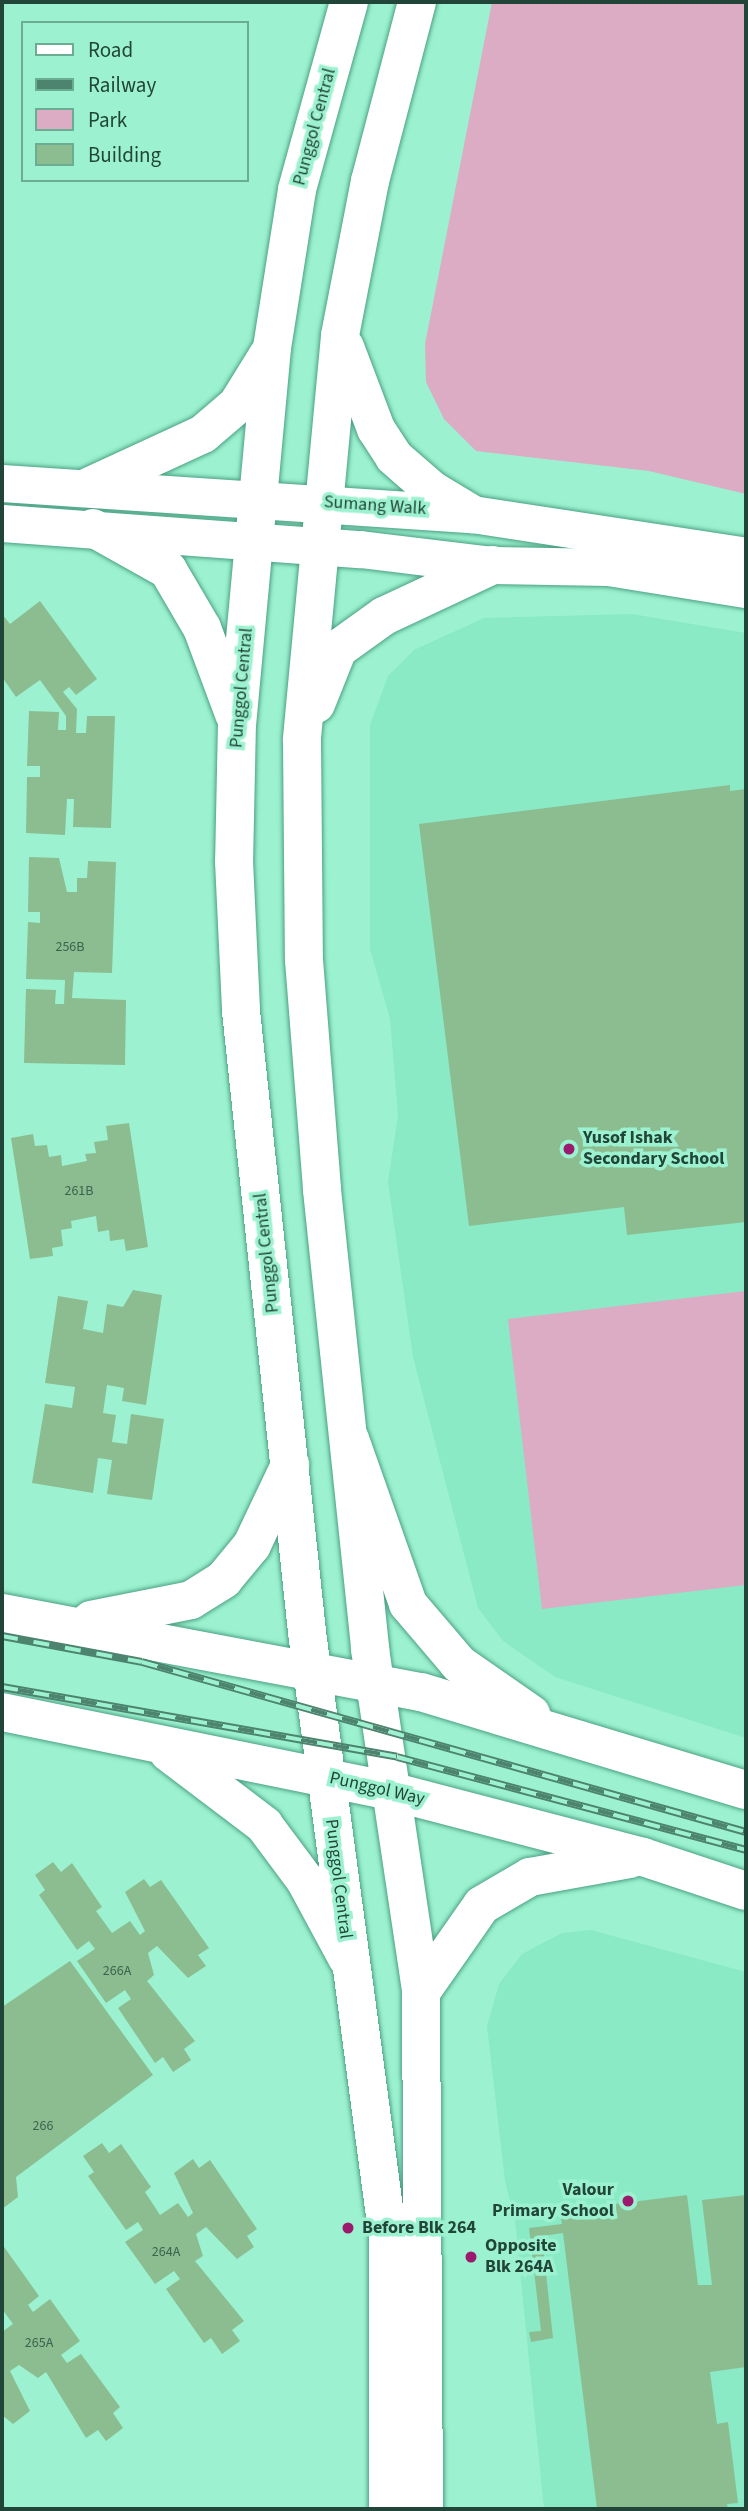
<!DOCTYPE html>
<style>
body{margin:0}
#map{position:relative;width:748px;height:2511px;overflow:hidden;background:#9cf2d0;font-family:"Source Sans 3",sans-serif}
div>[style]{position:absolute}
.built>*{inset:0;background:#89eac5}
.green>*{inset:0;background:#dbacc3}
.building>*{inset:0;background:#8bbd90}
.roads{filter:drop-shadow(0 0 2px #4ba183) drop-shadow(0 0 2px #4ba183)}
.street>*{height:37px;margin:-18.5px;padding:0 18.5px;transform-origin:18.5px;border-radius:18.5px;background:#fff}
.secondary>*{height:38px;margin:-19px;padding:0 19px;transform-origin:19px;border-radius:19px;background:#fff}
.primary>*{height:38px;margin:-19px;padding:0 19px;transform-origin:19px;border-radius:19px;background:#fff}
.rail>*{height:8px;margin-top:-4px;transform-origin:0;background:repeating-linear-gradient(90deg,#9cf2d0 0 16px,#4d846f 0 32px);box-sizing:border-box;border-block:2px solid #4d846f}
.dots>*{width:19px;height:19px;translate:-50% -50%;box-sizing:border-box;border:4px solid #9cf2d0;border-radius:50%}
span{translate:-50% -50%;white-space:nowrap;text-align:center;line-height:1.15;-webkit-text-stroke:7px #9cf2d0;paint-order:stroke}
.number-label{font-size:14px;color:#3c634e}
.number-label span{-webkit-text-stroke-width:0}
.street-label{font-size:18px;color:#214538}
.poi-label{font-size:18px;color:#214538;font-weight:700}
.left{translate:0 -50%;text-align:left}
.right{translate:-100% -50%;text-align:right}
.frame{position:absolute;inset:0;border:4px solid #214538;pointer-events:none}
.legend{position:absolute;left:21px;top:21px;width:228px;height:161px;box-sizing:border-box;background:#9cf2d0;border:2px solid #6bad93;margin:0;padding:9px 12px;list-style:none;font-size:21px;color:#214538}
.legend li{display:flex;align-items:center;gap:14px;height:35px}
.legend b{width:35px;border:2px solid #6bad93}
</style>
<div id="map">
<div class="built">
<i style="clip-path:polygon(632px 614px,746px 633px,746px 1738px,555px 1677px,503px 1641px,478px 1608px,413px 1357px,388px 1182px,398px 1115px,390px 1019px,370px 949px,370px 725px,388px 676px,414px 650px,484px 618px)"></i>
<i style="clip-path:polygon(591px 1930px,746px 1972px,746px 2509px,544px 2509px,515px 2221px,505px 2181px,487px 2026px,499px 1984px,522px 1954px,562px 1933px)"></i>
</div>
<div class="green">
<i style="clip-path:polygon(492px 2px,746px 2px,746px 494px,649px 471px,476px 451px,444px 419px,426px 382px,425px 344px)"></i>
<i style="clip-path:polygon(746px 1291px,746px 1585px,542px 1609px,508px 1319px)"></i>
</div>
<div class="building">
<i style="clip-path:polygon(40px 601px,97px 679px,76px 695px,69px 687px,63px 692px,77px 709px,76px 733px,86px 733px,87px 716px,115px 716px,111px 828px,73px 827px,74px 799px,67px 799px,65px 835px,26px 833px,27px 777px,40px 777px,40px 766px,27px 766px,29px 711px,59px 712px,58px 730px,66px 730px,66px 716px,40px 680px,16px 697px,2px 677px,2px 614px,10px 624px)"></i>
<i style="clip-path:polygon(730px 785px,730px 791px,746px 789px,746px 1222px,627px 1235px,624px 1207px,469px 1226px,419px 824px)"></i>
<i style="clip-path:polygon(29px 857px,59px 858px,67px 892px,77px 892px,77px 878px,87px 878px,88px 861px,116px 862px,112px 973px,74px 972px,72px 998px,126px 1000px,125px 1065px,24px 1063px,26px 989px,56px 990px,55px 1004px,64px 1004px,65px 980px,26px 979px,28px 922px,40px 923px,40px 912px,28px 912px)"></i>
<i style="clip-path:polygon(129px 1123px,148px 1247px,126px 1251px,124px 1239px,110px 1241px,109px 1230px,98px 1232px,96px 1216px,71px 1221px,72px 1228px,61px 1230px,63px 1246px,52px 1248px,53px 1256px,30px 1259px,11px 1138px,33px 1134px,35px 1146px,47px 1145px,49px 1157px,61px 1155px,62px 1166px,87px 1161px,85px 1154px,96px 1153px,94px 1142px,108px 1140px,106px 1126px)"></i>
<i style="clip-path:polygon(133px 1290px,162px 1295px,146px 1405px,122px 1401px,124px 1388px,107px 1385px,103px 1413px,116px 1415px,112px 1442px,127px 1444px,131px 1414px,164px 1419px,152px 1500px,107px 1494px,112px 1460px,98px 1458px,93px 1493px,32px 1483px,45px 1404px,72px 1408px,75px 1387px,45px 1383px,58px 1296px,88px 1301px,83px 1329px,103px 1333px,107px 1304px,123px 1307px)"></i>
<i style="clip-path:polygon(53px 1862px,61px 1872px,72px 1863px,102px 1907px,96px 1911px,112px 1933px,130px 1921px,140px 1935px,145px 1931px,125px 1892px,144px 1879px,150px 1887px,161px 1880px,209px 1948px,198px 1955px,206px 1966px,188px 1978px,157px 1946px,148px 1953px,154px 1975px,147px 1981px,195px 2041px,184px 2049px,191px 2060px,173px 2072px,163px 2057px,155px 2063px,118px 2008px,131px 1999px,125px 1990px,106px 2003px,77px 1961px,95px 1949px,89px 1941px,77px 1950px,39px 1895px,45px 1890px,35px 1875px)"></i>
<i style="clip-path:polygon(70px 1961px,153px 2075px,16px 2177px,18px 2197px,2px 2209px,2px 2007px)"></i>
<i style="clip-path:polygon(102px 2143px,109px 2153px,121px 2144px,151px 2187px,145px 2192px,160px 2215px,178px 2203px,188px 2217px,193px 2213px,174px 2173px,193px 2159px,199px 2168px,210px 2160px,257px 2229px,247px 2236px,254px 2247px,237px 2259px,206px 2227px,196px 2234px,203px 2256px,195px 2261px,244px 2321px,232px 2330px,240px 2341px,222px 2354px,211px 2338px,204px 2343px,166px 2289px,180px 2279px,174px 2271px,155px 2284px,125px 2242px,143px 2230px,138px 2222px,126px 2230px,88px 2176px,94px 2172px,83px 2156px)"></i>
<i style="clip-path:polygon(687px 2195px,698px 2285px,712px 2285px,702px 2200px,746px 2195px,746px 2367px,710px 2372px,717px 2424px,728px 2422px,738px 2503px,727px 2504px,728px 2509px,597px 2509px,563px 2233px,542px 2236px,553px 2338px,531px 2342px,529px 2332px,541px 2331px,529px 2228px,562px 2224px,560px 2211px)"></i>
<i style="clip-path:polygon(2px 2244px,39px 2296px,28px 2305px,33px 2312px,50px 2299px,80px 2341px,61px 2355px,67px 2363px,81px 2354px,120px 2407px,113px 2413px,123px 2428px,106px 2441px,98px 2430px,86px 2438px,46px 2372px,38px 2378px,19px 2365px,10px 2371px,30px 2411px,13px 2424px,2px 2415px,2px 2332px,13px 2324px,2px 2309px)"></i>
</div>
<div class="roads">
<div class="street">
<i style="left:2px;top:483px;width:471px;rotate:3.8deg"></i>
<i style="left:472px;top:514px;width:277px;rotate:8.7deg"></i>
<i style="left:2px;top:523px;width:359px;rotate:4.2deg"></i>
<i style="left:360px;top:549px;width:134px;rotate:6.9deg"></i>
<i style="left:493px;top:565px;width:115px;rotate:1deg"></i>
<i style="left:608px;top:567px;width:140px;rotate:9.1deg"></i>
</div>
<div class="secondary">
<i style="left:349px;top:2px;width:195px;rotate:105.5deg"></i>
<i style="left:297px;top:190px;width:160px;rotate:99deg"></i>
<i style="left:272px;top:348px;width:376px;rotate:95.3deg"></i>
<i style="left:237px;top:722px;width:139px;rotate:91.2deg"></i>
<i style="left:234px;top:861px;width:150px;rotate:87.3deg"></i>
<i style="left:241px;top:1011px;width:624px;rotate:83.93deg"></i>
<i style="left:307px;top:1632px;width:611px;rotate:82.39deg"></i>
<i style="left:388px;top:2238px;width:271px;rotate:90deg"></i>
<i style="left:417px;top:2px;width:185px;rotate:104.7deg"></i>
<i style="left:370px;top:181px;width:158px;rotate:101deg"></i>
<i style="left:340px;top:336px;width:406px;rotate:95.4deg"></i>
<i style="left:302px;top:740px;width:220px;rotate:89.5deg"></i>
<i style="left:304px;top:960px;width:231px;rotate:85.5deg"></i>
<i style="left:322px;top:1190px;width:462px;rotate:84deg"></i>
<i style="left:370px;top:1649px;width:347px;rotate:81.5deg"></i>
<i style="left:421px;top:1992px;width:517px;rotate:89.67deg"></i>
<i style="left:345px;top:347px;width:88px;rotate:69.3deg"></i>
<i style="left:376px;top:429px;width:33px;rotate:57deg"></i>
<i style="left:394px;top:457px;width:50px;rotate:41deg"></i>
<i style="left:432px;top:490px;width:47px;rotate:31deg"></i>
<i style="left:86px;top:488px;width:129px;rotate:-24.8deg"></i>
<i style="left:203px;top:434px;width:45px;rotate:-40.5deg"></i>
<i style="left:237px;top:405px;width:59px;rotate:-58.2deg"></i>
<i style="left:93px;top:528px;width:86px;rotate:29.2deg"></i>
<i style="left:168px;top:570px;width:67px;rotate:59.6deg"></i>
<i style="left:202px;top:628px;width:92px;rotate:69.6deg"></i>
<i style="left:316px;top:704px;width:59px;rotate:-68.2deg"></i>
<i style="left:338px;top:649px;width:57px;rotate:-35.7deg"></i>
<i style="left:384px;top:616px;width:120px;rotate:-25.1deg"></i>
</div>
<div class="primary">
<i style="left:350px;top:1439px;width:175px;rotate:70.6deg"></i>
<i style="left:408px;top:1604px;width:79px;rotate:49.6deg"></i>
<i style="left:459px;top:1664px;width:88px;rotate:34.8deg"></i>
<i style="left:2px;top:1613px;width:426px;rotate:10.7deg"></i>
<i style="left:421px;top:1692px;width:339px;rotate:16.8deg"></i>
<i style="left:91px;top:1620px;width:102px;rotate:-11.3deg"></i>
<i style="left:191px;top:1600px;width:39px;rotate:-32deg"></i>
<i style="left:224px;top:1579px;width:44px;rotate:-50.5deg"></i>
<i style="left:252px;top:1545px;width:89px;rotate:-64.6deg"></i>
<i style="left:2px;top:1712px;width:396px;rotate:11.5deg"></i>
<i style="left:390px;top:1791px;width:261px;rotate:14.6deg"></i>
<i style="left:643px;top:1857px;width:108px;rotate:18.3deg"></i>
<i style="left:168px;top:1752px;width:121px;rotate:37.2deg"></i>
<i style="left:264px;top:1825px;width:69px;rotate:53.3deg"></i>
<i style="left:305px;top:1880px;width:89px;rotate:61.7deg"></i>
<i style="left:421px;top:1992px;width:106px;rotate:-55deg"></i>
<i style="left:482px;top:1905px;width:56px;rotate:-30.3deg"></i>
<i style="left:530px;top:1877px;width:102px;rotate:-10.2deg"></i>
</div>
</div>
<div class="rail">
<i style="left:2px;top:1636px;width:142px;rotate:10.5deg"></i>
<i style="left:142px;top:1662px;width:627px;rotate:15.72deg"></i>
<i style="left:2px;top:1687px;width:401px;rotate:10deg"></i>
<i style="left:397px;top:1757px;width:361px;rotate:14.9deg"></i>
</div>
<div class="dots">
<i style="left:569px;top:1149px;background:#9c1a6d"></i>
<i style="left:628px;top:2201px;background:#9c1a6d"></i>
<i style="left:348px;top:2228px;background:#9c1a6d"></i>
<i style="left:471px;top:2257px;background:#9c1a6d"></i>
</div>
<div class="number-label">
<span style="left:70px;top:947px">256B</span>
<span style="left:79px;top:1191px">261B</span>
<span style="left:117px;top:1971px">266A</span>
<span style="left:43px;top:2126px">266</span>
<span style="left:166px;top:2252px">264A</span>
<span style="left:39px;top:2343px">265A</span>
</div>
<div class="street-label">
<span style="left:315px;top:127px;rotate:-75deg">Punggol Central</span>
<span style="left:375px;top:506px;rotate:4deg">Sumang Walk</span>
<span style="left:242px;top:688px;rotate:-85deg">Punggol Central</span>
<span style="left:267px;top:1253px;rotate:-96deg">Punggol Central</span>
<span style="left:377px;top:1789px;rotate:13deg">Punggol Way</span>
<span style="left:338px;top:1879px;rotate:83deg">Punggol Central</span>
</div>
<div class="poi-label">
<span class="left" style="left:583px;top:1149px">Yusof Ishak<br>Secondary School</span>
<span class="right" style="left:614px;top:2201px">Valour<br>Primary School</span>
<span class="left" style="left:362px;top:2228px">Before Blk 264</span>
<span class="left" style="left:485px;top:2257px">Opposite<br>Blk 264A</span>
</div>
<div class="frame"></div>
<ul class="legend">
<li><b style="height:9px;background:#fff"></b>Road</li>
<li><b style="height:9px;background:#4d846f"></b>Railway</li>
<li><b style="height:19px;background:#dbacc3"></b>Park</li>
<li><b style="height:19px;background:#8bbd90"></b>Building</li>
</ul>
</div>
